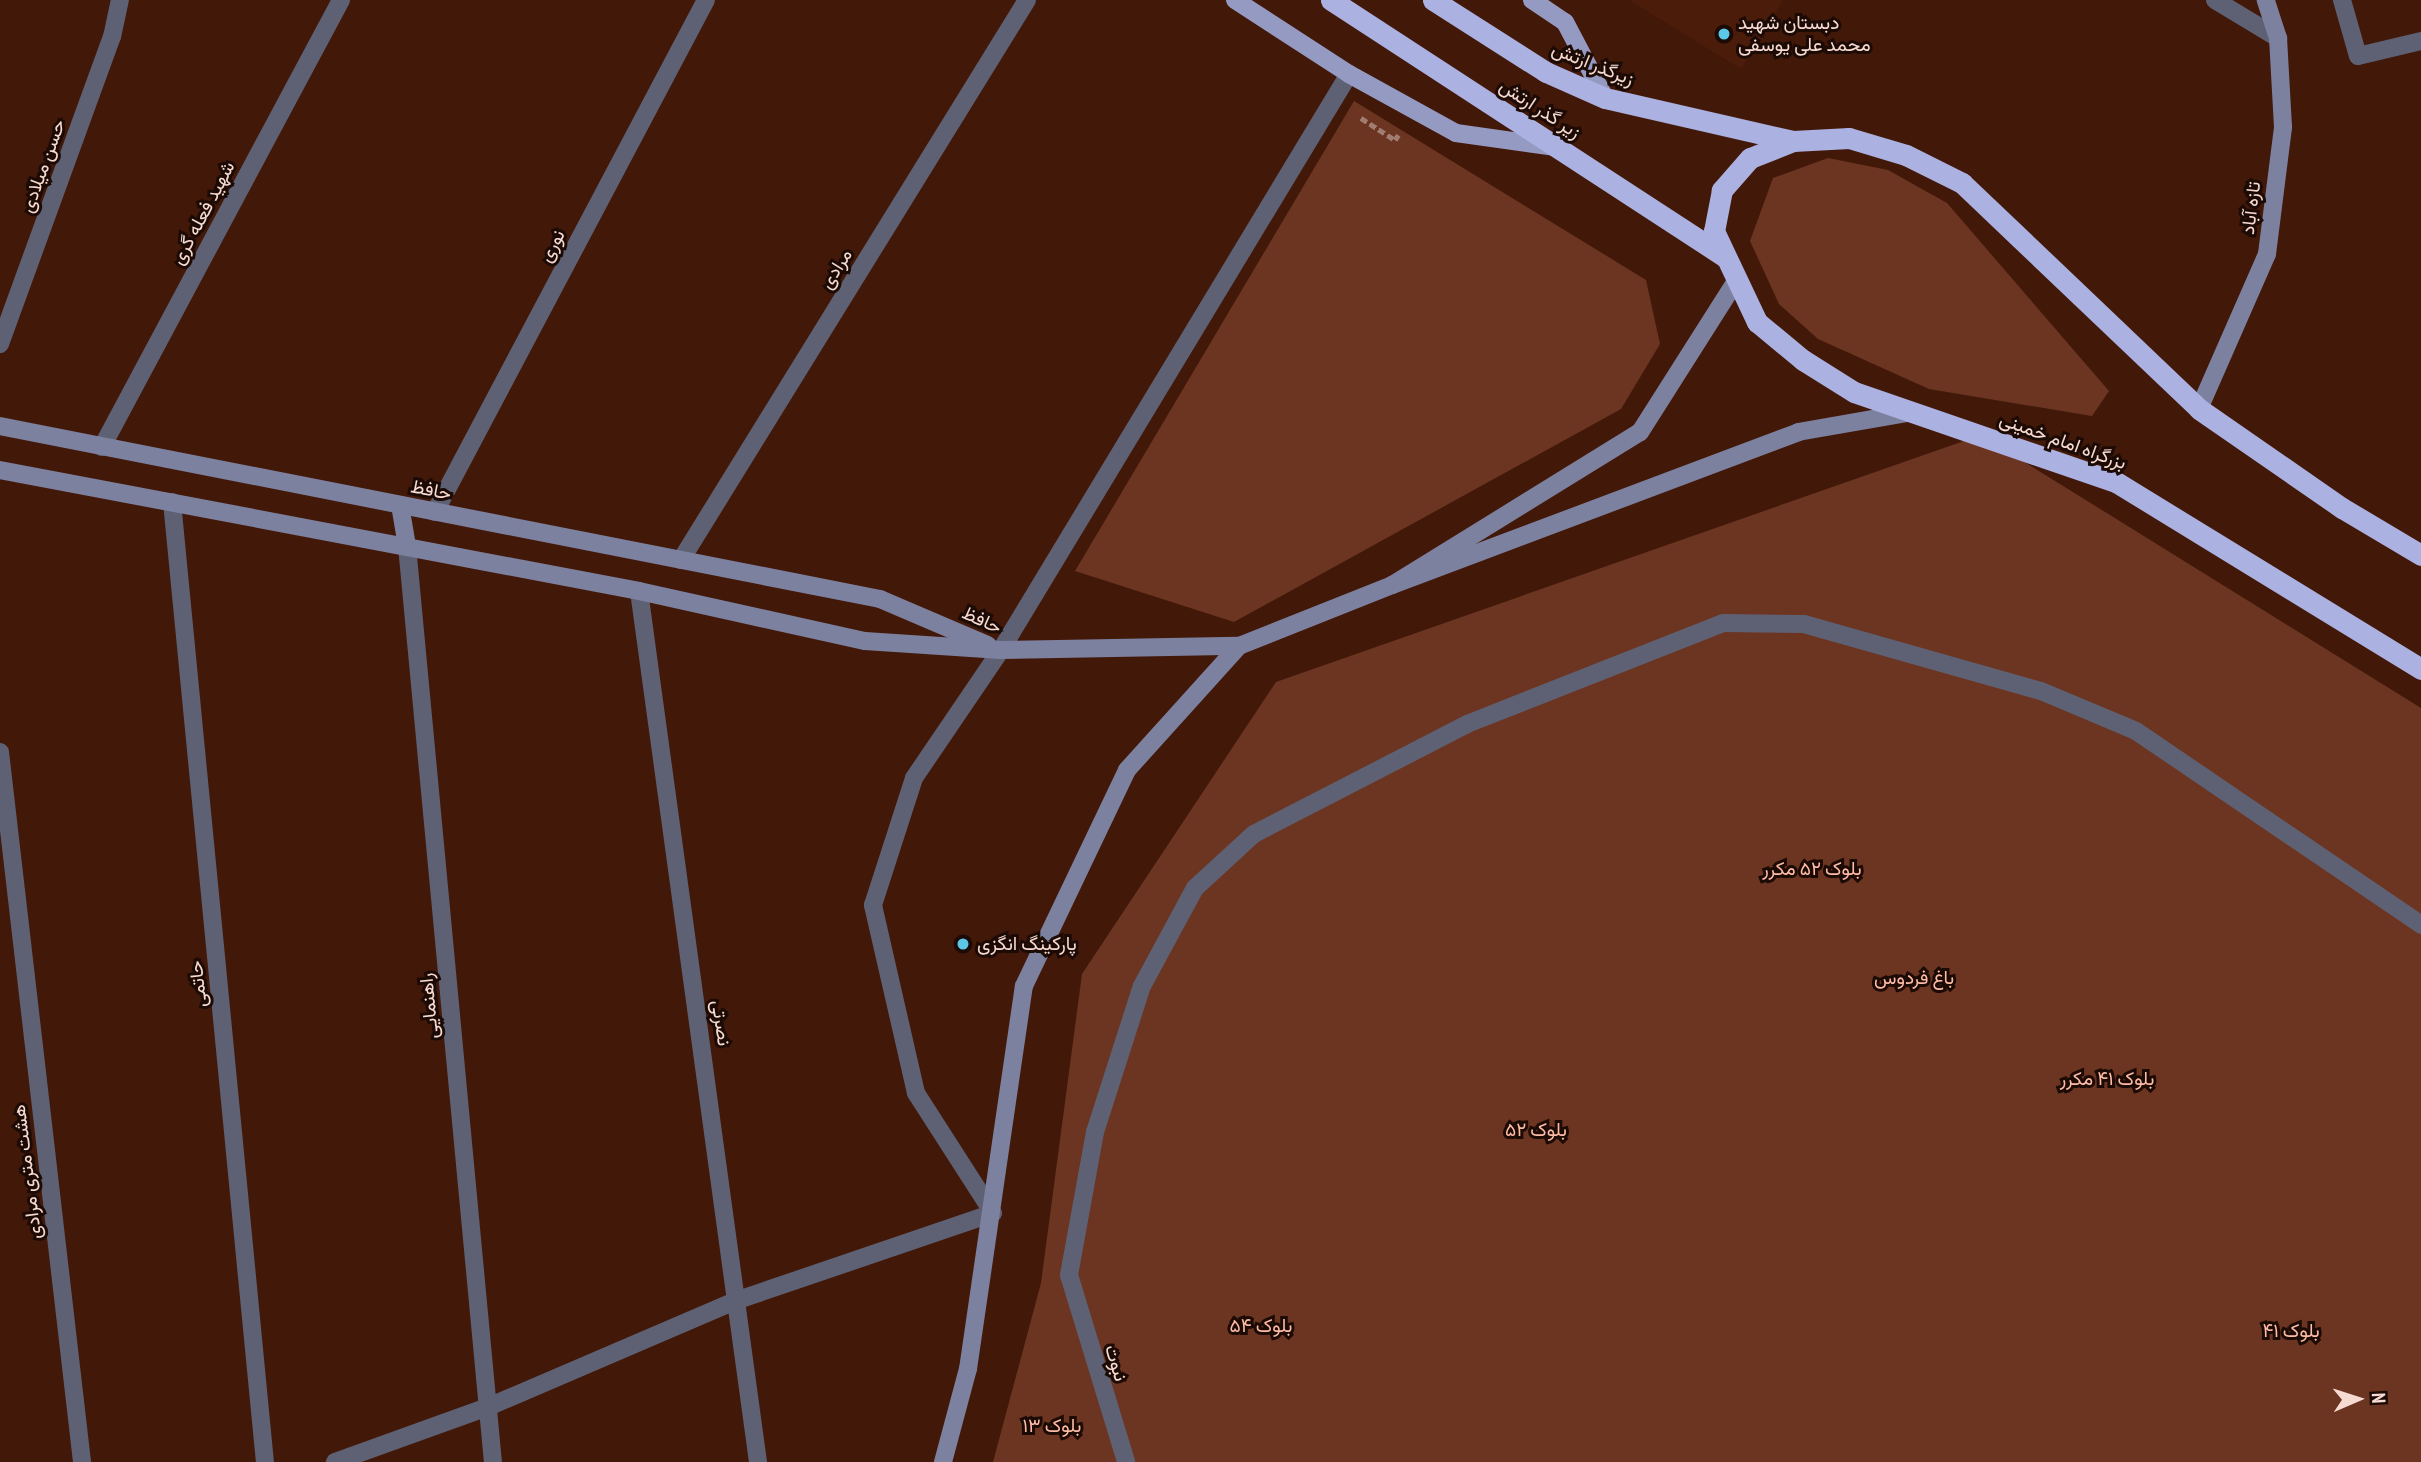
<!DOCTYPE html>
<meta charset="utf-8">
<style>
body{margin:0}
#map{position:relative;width:2421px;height:1462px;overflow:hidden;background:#421809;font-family:"PT Sans Narrow",Vazirmatn,sans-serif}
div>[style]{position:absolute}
.built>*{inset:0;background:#4c1c0a}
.green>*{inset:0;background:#6c3522}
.path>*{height:4.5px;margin-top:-2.25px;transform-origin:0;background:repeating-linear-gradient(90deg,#a07c71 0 7px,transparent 0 10.5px)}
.lane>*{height:18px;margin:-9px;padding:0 9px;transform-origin:9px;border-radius:9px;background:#5e6174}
.street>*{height:18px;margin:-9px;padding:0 9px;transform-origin:9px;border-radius:9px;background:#5e6174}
.secondary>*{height:18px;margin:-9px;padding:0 9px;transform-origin:9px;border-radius:9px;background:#7d81a0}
.primary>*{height:18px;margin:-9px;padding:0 9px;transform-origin:9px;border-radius:9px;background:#959ac2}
.highway>*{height:21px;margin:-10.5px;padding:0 10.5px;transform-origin:10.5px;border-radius:10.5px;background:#abb1e1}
.dots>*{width:19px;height:19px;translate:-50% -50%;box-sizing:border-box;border:4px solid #1c0a05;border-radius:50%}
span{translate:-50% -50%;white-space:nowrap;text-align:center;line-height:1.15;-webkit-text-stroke:6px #1c0a05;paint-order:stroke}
.poi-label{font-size:19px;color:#f7dad1}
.left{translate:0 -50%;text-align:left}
.street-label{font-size:19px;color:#f7dad1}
.park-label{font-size:19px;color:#febca6}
.north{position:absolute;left:2323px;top:1364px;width:70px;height:70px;-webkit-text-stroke:5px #1c0a05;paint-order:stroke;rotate:87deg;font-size:19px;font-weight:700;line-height:28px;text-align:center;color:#f7dad1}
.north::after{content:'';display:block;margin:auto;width:24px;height:32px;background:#f7dad1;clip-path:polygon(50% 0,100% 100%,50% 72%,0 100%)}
</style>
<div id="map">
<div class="built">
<i style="clip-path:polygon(1629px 0,1783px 0,1741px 69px)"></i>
</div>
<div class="green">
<i style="clip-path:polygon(1354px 101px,1646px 280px,1660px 344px,1621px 409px,1234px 622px,1075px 571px)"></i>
<i style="clip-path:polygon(1828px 158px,1888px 170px,1947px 203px,2109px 391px,2092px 416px,1929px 389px,1818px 339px,1779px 304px,1750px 241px,1773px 178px)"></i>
<i style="clip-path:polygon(1981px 435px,2421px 708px,2421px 1462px,993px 1462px,1041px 1283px,1082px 974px,1276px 682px)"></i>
</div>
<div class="path">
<i style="left:1361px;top:118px;width:40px;rotate:32.9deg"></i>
<i style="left:1395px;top:140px;width:6px;rotate:-59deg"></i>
</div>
<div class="lane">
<i style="left:1069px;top:1275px;width:145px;rotate:-79.7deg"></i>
<i style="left:1095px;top:1132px;width:153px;rotate:-72.2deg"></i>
<i style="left:1142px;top:986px;width:111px;rotate:-61.6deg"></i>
<i style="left:1195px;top:888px;width:80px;rotate:-42.5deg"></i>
<i style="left:1254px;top:834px;width:240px;rotate:-27.3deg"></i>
<i style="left:1467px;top:724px;width:275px;rotate:-21.5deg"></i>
<i style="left:1723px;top:623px;width:81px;rotate:0.7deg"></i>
<i style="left:1804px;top:624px;width:246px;rotate:15.8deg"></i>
<i style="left:2041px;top:691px;width:103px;rotate:22.8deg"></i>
<i style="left:2136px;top:731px;width:345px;rotate:34.2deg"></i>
</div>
<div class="street">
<i style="left:2215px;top:0;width:74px;rotate:31.1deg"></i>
<i style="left:2342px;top:0;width:58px;rotate:74.1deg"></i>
<i style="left:2358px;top:56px;width:65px;rotate:-13.4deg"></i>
<i style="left:0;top:344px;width:327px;rotate:-70deg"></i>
<i style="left:112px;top:37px;width:38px;rotate:-78deg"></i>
<i style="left:102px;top:447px;width:507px;rotate:-61.87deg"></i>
<i style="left:172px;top:502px;width:964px;rotate:84.47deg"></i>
<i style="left:435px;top:512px;width:579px;rotate:-62.11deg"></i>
<i style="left:407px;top:546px;width:920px;rotate:84.64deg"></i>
<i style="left:681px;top:560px;width:658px;rotate:-58.29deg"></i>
<i style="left:639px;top:591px;width:879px;rotate:82.22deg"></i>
<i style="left:0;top:752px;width:715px;rotate:83.41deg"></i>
<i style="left:1069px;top:1275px;width:195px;rotate:73deg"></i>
<i style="left:335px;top:1462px;width:163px;rotate:-19.8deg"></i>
<i style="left:488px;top:1407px;width:272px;rotate:-23.2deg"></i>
<i style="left:738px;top:1300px;width:269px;rotate:-18.8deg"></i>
<i style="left:993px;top:1213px;width:143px;rotate:-122.7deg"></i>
<i style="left:916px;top:1093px;width:193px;rotate:-102.9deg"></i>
<i style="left:873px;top:905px;width:133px;rotate:-72.1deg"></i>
<i style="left:914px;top:778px;width:155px;rotate:-55.8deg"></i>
<i style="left:1001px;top:650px;width:673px;rotate:-58.86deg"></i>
</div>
<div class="secondary">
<i style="left:1736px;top:281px;width:179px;rotate:122.4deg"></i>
<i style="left:1640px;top:432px;width:291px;rotate:148.3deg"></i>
<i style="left:1392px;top:585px;width:434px;rotate:-20.6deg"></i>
<i style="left:1798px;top:432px;width:117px;rotate:-9.9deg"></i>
<i style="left:2199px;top:409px;width:169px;rotate:-66.3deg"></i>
<i style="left:2267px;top:254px;width:128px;rotate:-82.8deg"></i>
<i style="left:2283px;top:127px;width:89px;rotate:-93.2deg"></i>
<i style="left:2278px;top:38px;width:40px;rotate:-108deg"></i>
<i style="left:0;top:426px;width:897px;rotate:11.12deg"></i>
<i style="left:880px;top:599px;width:117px;rotate:23.1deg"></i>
<i style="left:0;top:470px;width:650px;rotate:10.72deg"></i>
<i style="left:639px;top:591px;width:231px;rotate:12.5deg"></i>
<i style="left:865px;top:641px;width:136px;rotate:3.8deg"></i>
<i style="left:1001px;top:650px;width:238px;rotate:-1deg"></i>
<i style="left:400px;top:505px;width:42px;rotate:80.3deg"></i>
<i style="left:943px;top:1462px;width:96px;rotate:-75deg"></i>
<i style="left:968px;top:1369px;width:387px;rotate:-81.7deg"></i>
<i style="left:1024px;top:986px;width:239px;rotate:-64.5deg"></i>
<i style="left:1127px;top:770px;width:167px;rotate:-47.9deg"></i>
<i style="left:1239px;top:646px;width:165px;rotate:-21.7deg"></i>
</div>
<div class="primary">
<i style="left:1235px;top:0;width:136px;rotate:33deg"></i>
<i style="left:1349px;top:74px;width:122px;rotate:28.9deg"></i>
<i style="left:1456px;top:133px;width:99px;rotate:8.1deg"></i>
<i style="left:1532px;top:0;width:40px;rotate:34deg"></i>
<i style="left:1565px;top:22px;width:86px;rotate:62.2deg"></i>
</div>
<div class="highway">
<i style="left:1331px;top:0;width:469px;rotate:33.1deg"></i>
<i style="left:1433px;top:0;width:134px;rotate:32.5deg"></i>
<i style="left:1546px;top:72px;width:64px;rotate:23.8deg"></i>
<i style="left:1605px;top:98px;width:193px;rotate:12.9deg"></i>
<i style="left:1793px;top:141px;width:56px;rotate:-3.1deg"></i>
<i style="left:1849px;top:138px;width:59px;rotate:16.6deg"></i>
<i style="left:1906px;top:155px;width:63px;rotate:26.6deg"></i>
<i style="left:1962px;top:183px;width:327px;rotate:43.6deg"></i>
<i style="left:2199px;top:409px;width:174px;rotate:34.7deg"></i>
<i style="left:2342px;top:508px;width:92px;rotate:30.7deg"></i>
<i style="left:1793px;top:141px;width:46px;rotate:158.4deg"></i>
<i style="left:1750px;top:158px;width:43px;rotate:131.2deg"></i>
<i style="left:1722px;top:190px;width:42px;rotate:101deg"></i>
<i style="left:1714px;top:231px;width:101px;rotate:64.7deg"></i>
<i style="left:1757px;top:322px;width:60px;rotate:39.6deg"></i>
<i style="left:1803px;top:360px;width:60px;rotate:32.1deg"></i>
<i style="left:1854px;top:392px;width:277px;rotate:19deg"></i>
<i style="left:2116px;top:482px;width:358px;rotate:31.5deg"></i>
</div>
<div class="dots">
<i style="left:1724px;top:34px;background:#5bc8e7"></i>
<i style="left:963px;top:944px;background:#5bc8e7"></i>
</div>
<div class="poi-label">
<span class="left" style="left:1738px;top:34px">دبستان شهید<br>محمد علی یوسفی</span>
<span class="left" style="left:977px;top:944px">پارکینگ انگزی</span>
</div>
<div class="street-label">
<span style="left:1593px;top:64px;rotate:22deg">زیرگذر ارتش</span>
<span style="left:1540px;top:109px;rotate:33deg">زیر گذر ارتش</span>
<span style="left:43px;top:166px;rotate:-70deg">حسن میلادی</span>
<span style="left:2251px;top:208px;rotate:-83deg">تازه آباد</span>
<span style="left:203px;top:213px;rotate:-62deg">شهید فعله گری</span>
<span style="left:552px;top:246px;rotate:-62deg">نوری</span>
<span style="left:836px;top:269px;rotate:-58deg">مرادی</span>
<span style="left:2063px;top:441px;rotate:20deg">بزرگراه امام خمینی</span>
<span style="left:431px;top:490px;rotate:11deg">حافظ</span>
<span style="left:982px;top:620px;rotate:24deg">حافظ</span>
<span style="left:198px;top:984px;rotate:-96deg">حاتمی</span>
<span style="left:429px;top:1006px;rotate:-95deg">راهنمایی</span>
<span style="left:721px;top:1023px;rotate:82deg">نصرتی</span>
<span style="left:27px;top:1172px;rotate:-97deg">هشت متری مرادی</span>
<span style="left:1116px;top:1363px;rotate:73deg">نبوت</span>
</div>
<div class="park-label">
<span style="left:1812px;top:869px">بلوک ۵۲ مکرر</span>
<span style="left:1914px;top:978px">باغ فردوس</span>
<span style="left:2107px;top:1079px">بلوک ۴۱ مکرر</span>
<span style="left:1536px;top:1130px">بلوک ۵۲</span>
<span style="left:1261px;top:1326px">بلوک ۵۴</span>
<span style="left:2291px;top:1331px">بلوک ۴۱</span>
<span style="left:1052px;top:1426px">بلوک ۱۳</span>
</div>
<div class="north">N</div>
</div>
